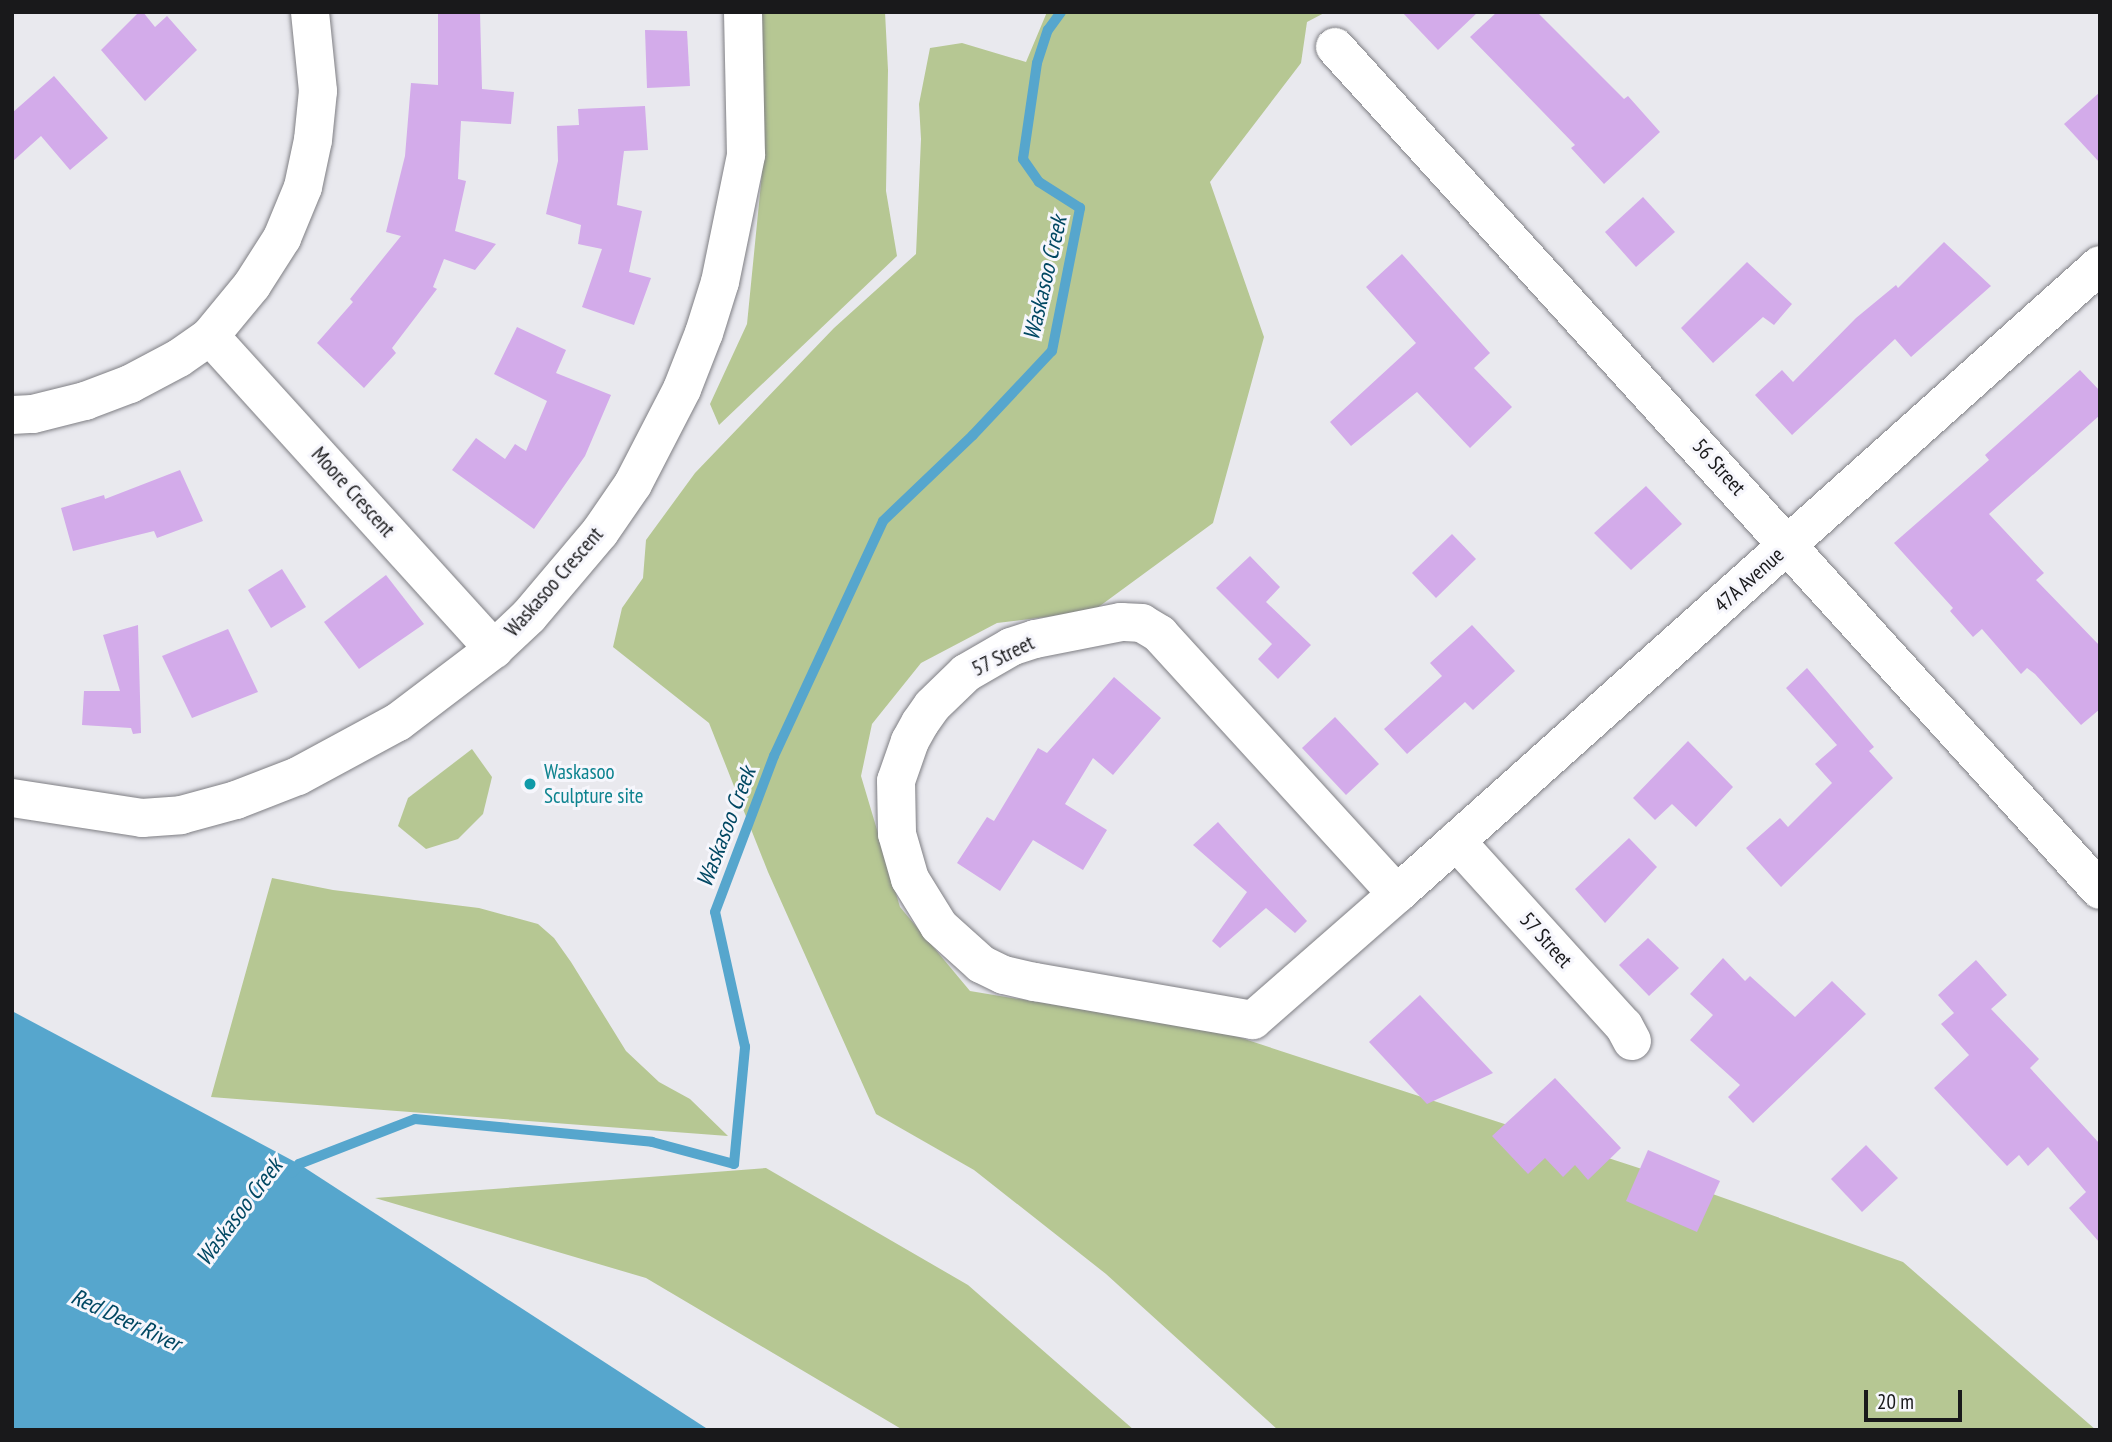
<!DOCTYPE html>
<style>
body{margin:0}
#map{position:relative;width:2112px;height:1442px;overflow:hidden;background:#e9e9ee;font-family:"PT Sans Narrow",sans-serif}
div>[style]{position:absolute}
.green>*{inset:0;background:#b6c793}
.water>*{inset:0;background:#56a6cd}
.stream>*{height:10px;margin:-5px;padding:0 5px;transform-origin:5px;border-radius:5px;background:#56a6cd}
.building>*{inset:0;background:#d3abea}
.roads{filter:drop-shadow(0 0 2px #7f7f84) drop-shadow(0 0 2px #7f7f84)}
.minor>*{height:38px;margin:-19px;padding:0 19px;transform-origin:19px;border-radius:19px;background:#fff}
.dots>*{width:19px;height:19px;translate:-50% -50%;box-sizing:border-box;border:4px solid #f6f6fc;border-radius:50%}
span{translate:-50% -50%;white-space:nowrap;text-align:center;line-height:1.15;-webkit-text-stroke:6px #f6f6fc;paint-order:stroke}
.street-label{font-size:21px;color:#19191b}
.culture-label{font-size:21px;color:#0d838f}
.left{translate:0 -50%;text-align:left}
.water-label{font-size:23px;color:#004762;font-style:italic}
.frame{position:absolute;inset:0;border:14px solid #19191b;pointer-events:none}
.scale{position:absolute;left:1864px;top:1390px;width:98px;height:32px;box-sizing:border-box;border:4px solid #19191b;border-top:0;padding-left:9px;font-size:21px;line-height:24px;white-space:nowrap;color:#19191b;-webkit-text-stroke:5px #f6f6fc;paint-order:stroke}
</style>
<div id="map">
<div class="green">
<i style="clip-path:polygon(757px 12px,885px 12px,888px 70px,886px 191px,897px 256px,719px 425px,710px 404px,747px 324px,762px 173px)"></i>
<i style="clip-path:polygon(1047px 12px,1326px 12px,1307px 22px,1301px 63px,1210px 182px,1264px 337px,1213px 523px,1093px 611px,997px 623px,921px 663px,872px 724px,861px 776px,900px 907px,970px 991px,1226px 1033px,1648px 1171px,1903px 1262px,2096px 1430px,1278px 1430px,1106px 1274px,974px 1170px,876px 1114px,768px 872px,709px 723px,613px 647px,622px 608px,643px 578px,646px 540px,695px 473px,834px 328px,916px 254px,921px 139px,919px 104px,930px 48px,962px 43px,1026px 62px)"></i>
<i style="clip-path:polygon(472px 749px,492px 777px,483px 814px,458px 839px,426px 849px,398px 826px,408px 798px)"></i>
<i style="clip-path:polygon(272px 878px,333px 890px,479px 908px,538px 924px,554px 938px,571px 962px,626px 1051px,659px 1082px,690px 1099px,728px 1136px,211px 1097px)"></i>
<i style="clip-path:polygon(766px 1168px,968px 1285px,1134px 1430px,903px 1430px,646px 1278px,375px 1198px)"></i>
</div>
<div class="water">
<i style="clip-path:polygon(12px 1011px,299px 1164px,709px 1430px,12px 1430px)"></i>
</div>
<div class="stream">
<i style="left:292px;top:1173px;width:11px;rotate:-52deg"></i>
<i style="left:299px;top:1164px;width:124px;rotate:-21.2deg"></i>
<i style="left:415px;top:1119px;width:238px;rotate:5.5deg"></i>
<i style="left:652px;top:1142px;width:85px;rotate:15deg"></i>
<i style="left:734px;top:1164px;width:118px;rotate:-84.6deg"></i>
<i style="left:745px;top:1047px;width:138px;rotate:-102.5deg"></i>
<i style="left:715px;top:912px;width:167px;rotate:-69.3deg"></i>
<i style="left:774px;top:756px;width:259px;rotate:-65.1deg"></i>
<i style="left:883px;top:521px;width:124px;rotate:-43.7deg"></i>
<i style="left:973px;top:435px;width:115px;rotate:-46.8deg"></i>
<i style="left:1052px;top:351px;width:146px;rotate:-78.9deg"></i>
<i style="left:1080px;top:208px;width:49px;rotate:-147.6deg"></i>
<i style="left:1039px;top:182px;width:28px;rotate:-125deg"></i>
<i style="left:1023px;top:159px;width:97px;rotate:-81.7deg"></i>
<i style="left:1037px;top:63px;width:35px;rotate:-72deg"></i>
<i style="left:1048px;top:30px;width:22px;rotate:-54deg"></i>
</div>
<div class="building">
<i style="clip-path:polygon(139px 12px,143px 12px,155px 27px,167px 16px,197px 50px,145px 101px,101px 50px)"></i>
<i style="clip-path:polygon(438px 12px,480px 12px,482px 89px,514px 92px,511px 124px,461px 121px,458px 179px,466px 181px,455px 231px,496px 244px,475px 270px,444px 259px,433px 287px,437px 289px,392px 348px,396px 353px,364px 388px,317px 343px,353px 302px,350px 299px,401px 236px,386px 232px,405px 156px,411px 83px,438px 85px)"></i>
<i style="clip-path:polygon(1402px 12px,1478px 12px,1438px 50px)"></i>
<i style="clip-path:polygon(1497px 12px,1537px 12px,1624px 99px,1628px 96px,1660px 132px,1604px 184px,1571px 148px,1575px 145px,1470px 37px)"></i>
<i style="clip-path:polygon(645px 30px,687px 31px,690px 86px,647px 88px)"></i>
<i style="clip-path:polygon(54px 76px,108px 138px,70px 170px,41px 136px,12px 162px,12px 113px)"></i>
<i style="clip-path:polygon(2100px 92px,2100px 163px,2064px 124px)"></i>
<i style="clip-path:polygon(645px 106px,648px 150px,624px 151px,617px 205px,642px 211px,629px 272px,651px 278px,634px 325px,582px 307px,602px 249px,578px 244px,581px 225px,546px 214px,558px 161px,557px 126px,579px 125px,578px 109px)"></i>
<i style="clip-path:polygon(1643px 197px,1675px 232px,1636px 267px,1605px 232px)"></i>
<i style="clip-path:polygon(1944px 242px,1991px 286px,1911px 357px,1895px 339px,1792px 435px,1755px 395px,1782px 370px,1793px 382px,1856px 318px,1896px 285px,1898px 288px)"></i>
<i style="clip-path:polygon(1402px 254px,1490px 353px,1474px 368px,1512px 407px,1470px 448px,1417px 392px,1351px 446px,1330px 422px,1416px 343px,1366px 287px)"></i>
<i style="clip-path:polygon(1747px 262px,1792px 304px,1774px 325px,1763px 317px,1713px 363px,1681px 328px)"></i>
<i style="clip-path:polygon(517px 327px,566px 350px,556px 373px,611px 395px,585px 456px,534px 529px,452px 470px,476px 438px,505px 459px,515px 444px,526px 451px,547px 401px,494px 374px)"></i>
<i style="clip-path:polygon(2080px 370px,2100px 391px,2100px 415px,1989px 514px,2044px 573px,2036px 580px,2100px 646px,2100px 709px,2081px 725px,2035px 674px,2027px 668px,2021px 674px,1982px 629px,1973px 637px,1950px 611px,1953px 608px,1894px 543px,1989px 460px,1985px 455px)"></i>
<i style="clip-path:polygon(180px 470px,203px 521px,157px 538px,154px 531px,73px 551px,61px 508px,104px 495px,105px 499px)"></i>
<i style="clip-path:polygon(1646px 486px,1682px 524px,1631px 570px,1594px 533px)"></i>
<i style="clip-path:polygon(1452px 534px,1476px 559px,1436px 598px,1412px 573px)"></i>
<i style="clip-path:polygon(1250px 556px,1280px 587px,1266px 602px,1311px 645px,1278px 679px,1258px 659px,1272px 644px,1216px 588px)"></i>
<i style="clip-path:polygon(282px 569px,306px 607px,271px 628px,248px 590px)"></i>
<i style="clip-path:polygon(386px 575px,424px 624px,359px 669px,324px 622px)"></i>
<i style="clip-path:polygon(138px 625px,141px 733px,133px 734px,131px 728px,82px 725px,84px 691px,120px 691px,103px 635px)"></i>
<i style="clip-path:polygon(1472px 625px,1515px 671px,1473px 710px,1465px 702px,1407px 754px,1384px 729px,1442px 676px,1430px 663px)"></i>
<i style="clip-path:polygon(228px 629px,258px 692px,192px 718px,162px 656px)"></i>
<i style="clip-path:polygon(1807px 668px,1874px 747px,1869px 751px,1893px 778px,1781px 887px,1746px 848px,1780px 818px,1788px 827px,1832px 783px,1815px 764px,1837px 745px,1786px 688px)"></i>
<i style="clip-path:polygon(1114px 677px,1161px 718px,1113px 775px,1093px 758px,1065px 804px,1107px 830px,1083px 870px,1033px 840px,1000px 891px,957px 863px,987px 817px,994px 821px,1038px 748px,1047px 753px)"></i>
<i style="clip-path:polygon(1335px 717px,1379px 764px,1346px 795px,1302px 748px)"></i>
<i style="clip-path:polygon(1688px 741px,1733px 787px,1696px 827px,1672px 804px,1655px 820px,1633px 798px)"></i>
<i style="clip-path:polygon(1218px 822px,1307px 921px,1295px 933px,1266px 908px,1220px 948px,1212px 941px,1247px 892px,1193px 845px)"></i>
<i style="clip-path:polygon(1629px 838px,1657px 867px,1605px 923px,1575px 889px)"></i>
<i style="clip-path:polygon(1648px 938px,1679px 968px,1649px 996px,1619px 965px)"></i>
<i style="clip-path:polygon(1723px 958px,1745px 981px,1750px 976px,1795px 1017px,1832px 981px,1866px 1014px,1753px 1123px,1728px 1097px,1740px 1085px,1690px 1040px,1713px 1015px,1690px 994px)"></i>
<i style="clip-path:polygon(1976px 960px,2007px 995px,1991px 1009px,2039px 1059px,2030px 1068px,2100px 1144px,2100px 1243px,2069px 1208px,2086px 1192px,2048px 1147px,2028px 1166px,2019px 1155px,2007px 1166px,1934px 1088px,1969px 1055px,1941px 1024px,1954px 1013px,1938px 995px)"></i>
<i style="clip-path:polygon(1420px 995px,1493px 1073px,1427px 1104px,1369px 1042px)"></i>
<i style="clip-path:polygon(1555px 1078px,1621px 1148px,1588px 1180px,1575px 1165px,1563px 1177px,1545px 1158px,1528px 1174px,1492px 1136px)"></i>
<i style="clip-path:polygon(1866px 1145px,1898px 1178px,1862px 1212px,1831px 1179px)"></i>
<i style="clip-path:polygon(1648px 1150px,1720px 1181px,1697px 1232px,1626px 1201px)"></i>
</div>
<div class="roads">
<div class="minor">
<i style="left:1335px;top:47px;width:1138px;rotate:47.78deg"></i>
<i style="left:210px;top:336px;width:423px;rotate:47.8deg"></i>
<i style="left:12px;top:415px;width:21px;rotate:-3deg"></i>
<i style="left:33px;top:414px;width:54px;rotate:-14deg"></i>
<i style="left:85px;top:401px;width:48px;rotate:-20.7deg"></i>
<i style="left:130px;top:384px;width:55px;rotate:-28deg"></i>
<i style="left:179px;top:358px;width:38px;rotate:-35deg"></i>
<i style="left:210px;top:336px;width:66px;rotate:-50.5deg"></i>
<i style="left:252px;top:285px;width:56px;rotate:-57.4deg"></i>
<i style="left:282px;top:238px;width:55px;rotate:-67.6deg"></i>
<i style="left:303px;top:187px;width:48px;rotate:-78deg"></i>
<i style="left:313px;top:140px;width:49px;rotate:-84.2deg"></i>
<i style="left:318px;top:91px;width:79px;rotate:-95.8deg"></i>
<i style="left:12px;top:798px;width:132px;rotate:8.7deg"></i>
<i style="left:142px;top:818px;width:39px;rotate:-4deg"></i>
<i style="left:181px;top:815px;width:57px;rotate:-15.3deg"></i>
<i style="left:236px;top:800px;width:66px;rotate:-21.2deg"></i>
<i style="left:298px;top:776px;width:114px;rotate:-28.4deg"></i>
<i style="left:398px;top:722px;width:121px;rotate:-37.2deg"></i>
<i style="left:494px;top:649px;width:48px;rotate:-43.3deg"></i>
<i style="left:529px;top:616px;width:110px;rotate:-49.8deg"></i>
<i style="left:600px;top:532px;width:58px;rotate:-55.5deg"></i>
<i style="left:633px;top:484px;width:107px;rotate:-62.7deg"></i>
<i style="left:682px;top:389px;width:60px;rotate:-68.6deg"></i>
<i style="left:704px;top:333px;width:53px;rotate:-72.6deg"></i>
<i style="left:720px;top:282px;width:130px;rotate:-78.4deg"></i>
<i style="left:746px;top:155px;width:143px;rotate:-91.2deg"></i>
<i style="left:1456px;top:841px;width:250px;rotate:47.8deg"></i>
<i style="left:1624px;top:1026px;width:17px;rotate:62deg"></i>
<i style="left:1397px;top:894px;width:352px;rotate:-132.4deg"></i>
<i style="left:1160px;top:634px;width:21px;rotate:-149deg"></i>
<i style="left:1142px;top:623px;width:21px;rotate:-177deg"></i>
<i style="left:1121px;top:622px;width:88px;rotate:168.8deg"></i>
<i style="left:1035px;top:639px;width:25px;rotate:162deg"></i>
<i style="left:1011px;top:647px;width:52px;rotate:150deg"></i>
<i style="left:966px;top:673px;width:47px;rotate:135.9deg"></i>
<i style="left:932px;top:706px;width:21px;rotate:125deg"></i>
<i style="left:920px;top:723px;width:21px;rotate:119deg"></i>
<i style="left:910px;top:741px;width:42px;rotate:109.3deg"></i>
<i style="left:896px;top:781px;width:53px;rotate:88.9deg"></i>
<i style="left:897px;top:834px;width:47px;rotate:73.9deg"></i>
<i style="left:910px;top:879px;width:55px;rotate:58.3deg"></i>
<i style="left:939px;top:926px;width:57px;rotate:42.1deg"></i>
<i style="left:981px;top:964px;width:25px;rotate:26deg"></i>
<i style="left:1004px;top:975px;width:32px;rotate:13deg"></i>
<i style="left:1035px;top:982px;width:221px;rotate:9.9deg"></i>
<i style="left:1253px;top:1020px;width:191px;rotate:-41.2deg"></i>
<i style="left:1397px;top:894px;width:943px;rotate:-41.82deg"></i>
</div>
</div>
<div class="dots">
<i style="left:530px;top:784px;background:#0f9aa8"></i>
</div>
<div class="street-label">
<span style="left:1719px;top:467px;rotate:48deg">56 Street</span>
<span style="left:353px;top:492px;rotate:48deg">Moore Crescent</span>
<span style="left:1749px;top:580px;rotate:-42deg">47A Avenue</span>
<span style="left:554px;top:582px;rotate:-49deg">Waskasoo Crescent</span>
<span style="left:1003px;top:656px;rotate:-26deg">57 Street</span>
<span style="left:1546px;top:940px;rotate:48deg">57 Street</span>
</div>
<div class="culture-label">
<span class="left" style="left:544px;top:784px">Waskasoo<br>Sculpture site</span>
</div>
<div class="water-label">
<span style="left:1045px;top:278px;rotate:-77deg">Waskasoo Creek</span>
<span style="left:726px;top:827px;rotate:-69deg">Waskasoo Creek</span>
<span style="left:239px;top:1212px;rotate:-53deg">Waskasoo Creek</span>
<span style="left:126px;top:1320px;rotate:25deg">Red Deer River</span>
</div>
<div class="frame"></div>
<div class="scale">20 m</div>
</div>
